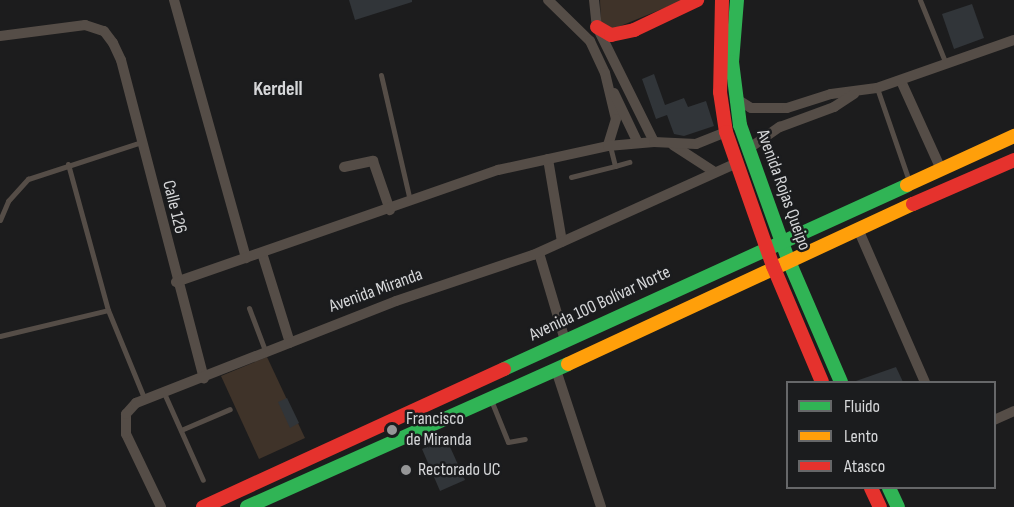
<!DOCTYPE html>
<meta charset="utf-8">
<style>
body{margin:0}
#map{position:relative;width:1014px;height:507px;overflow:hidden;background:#1c1c1d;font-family:"Sofia Sans Condensed",sans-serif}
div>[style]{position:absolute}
.green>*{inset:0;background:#3f3329}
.building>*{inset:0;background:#313539}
.lane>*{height:5px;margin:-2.5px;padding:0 2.5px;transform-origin:2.5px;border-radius:2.5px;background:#554d47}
.street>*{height:10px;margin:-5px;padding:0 5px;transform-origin:5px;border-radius:5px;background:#554d47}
.fast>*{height:14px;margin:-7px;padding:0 7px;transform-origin:7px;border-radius:7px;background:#30b455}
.slow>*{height:14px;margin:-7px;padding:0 7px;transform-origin:7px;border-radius:7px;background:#ff9f0a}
.jam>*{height:14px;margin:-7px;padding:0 7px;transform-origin:7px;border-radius:7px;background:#e5322d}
.dots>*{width:16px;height:16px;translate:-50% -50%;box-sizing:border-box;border:3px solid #1b1c1e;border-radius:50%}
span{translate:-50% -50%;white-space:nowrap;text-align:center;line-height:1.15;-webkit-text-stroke:5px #1b1c1e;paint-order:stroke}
.street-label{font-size:18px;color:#d6d7d9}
.poi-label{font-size:18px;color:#d6d7d9}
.left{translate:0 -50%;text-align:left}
.neighbourhood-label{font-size:20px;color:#d6d7d9;font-weight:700}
.legend{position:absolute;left:786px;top:381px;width:210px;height:108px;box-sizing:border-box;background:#1b1c1e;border:2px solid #666769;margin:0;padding:8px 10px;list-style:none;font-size:18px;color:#d6d7d9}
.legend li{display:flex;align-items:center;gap:12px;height:30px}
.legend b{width:30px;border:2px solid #666769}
</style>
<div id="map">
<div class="green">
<i style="clip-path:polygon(600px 0,684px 0,613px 29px,601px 22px)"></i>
<i style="clip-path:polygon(267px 357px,305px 438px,259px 459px,221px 376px)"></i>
</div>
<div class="building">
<i style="clip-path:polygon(349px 0,412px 0,412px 2px,355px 20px)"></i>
<i style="clip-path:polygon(972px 4px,984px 38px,954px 49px,942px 14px)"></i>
<i style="clip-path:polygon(654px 74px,665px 105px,684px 98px,688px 107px,706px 101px,714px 126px,684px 136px,674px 134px,667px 115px,656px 119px,642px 79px)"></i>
<i style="clip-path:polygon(896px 367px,903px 382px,856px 382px,856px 381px)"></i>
<i style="clip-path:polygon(287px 398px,299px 423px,290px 428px,278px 402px)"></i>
<i style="clip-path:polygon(446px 438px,465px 480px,440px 491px,422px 449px)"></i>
</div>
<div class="lane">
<i style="left:920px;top:0;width:69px;rotate:67.9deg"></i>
<i style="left:381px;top:75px;width:129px;rotate:77deg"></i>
<i style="left:877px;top:88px;width:98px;rotate:71deg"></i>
<i style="left:68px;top:164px;width:151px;rotate:74.7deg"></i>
<i style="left:108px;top:310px;width:97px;rotate:67.7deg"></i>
<i style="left:615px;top:166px;width:15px;rotate:-16deg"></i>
<i style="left:571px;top:177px;width:45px;rotate:-14deg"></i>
<i style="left:615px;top:166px;width:21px;rotate:-104deg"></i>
<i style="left:0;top:220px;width:21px;rotate:-67deg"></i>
<i style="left:8px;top:201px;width:30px;rotate:-48deg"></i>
<i style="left:28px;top:179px;width:119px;rotate:-18.1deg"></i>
<i style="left:249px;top:308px;width:48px;rotate:69.3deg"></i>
<i style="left:0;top:336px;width:111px;rotate:-13.5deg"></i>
<i style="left:164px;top:393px;width:95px;rotate:65.9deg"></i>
<i style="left:491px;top:400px;width:45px;rotate:68deg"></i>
<i style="left:508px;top:442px;width:17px;rotate:-10deg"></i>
<i style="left:181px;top:430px;width:53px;rotate:-23.2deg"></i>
</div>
<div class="street">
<i style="left:174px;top:0;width:268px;rotate:74.4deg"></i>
<i style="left:548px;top:0;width:59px;rotate:44.3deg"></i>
<i style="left:590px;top:41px;width:35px;rotate:65deg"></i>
<i style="left:605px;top:73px;width:47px;rotate:76.6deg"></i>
<i style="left:616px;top:119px;width:28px;rotate:107deg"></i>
<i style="left:594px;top:0;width:27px;rotate:84deg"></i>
<i style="left:597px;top:27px;width:128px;rotate:63.6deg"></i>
<i style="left:0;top:36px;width:86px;rotate:-7.4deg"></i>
<i style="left:85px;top:25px;width:20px;rotate:18deg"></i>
<i style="left:104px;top:31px;width:15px;rotate:53deg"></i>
<i style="left:113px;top:43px;width:19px;rotate:65deg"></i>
<i style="left:121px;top:60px;width:329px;rotate:75.4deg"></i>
<i style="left:901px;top:81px;width:97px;rotate:65.6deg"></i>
<i style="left:614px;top:93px;width:55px;rotate:64.4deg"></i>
<i style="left:735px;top:98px;width:19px;rotate:32deg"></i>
<i style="left:751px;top:108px;width:36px"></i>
<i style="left:787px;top:108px;width:46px;rotate:-17.7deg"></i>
<i style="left:831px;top:94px;width:46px;rotate:-7.4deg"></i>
<i style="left:877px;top:88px;width:145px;rotate:-19.3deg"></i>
<i style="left:673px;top:145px;width:48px;rotate:33deg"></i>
<i style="left:748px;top:149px;width:39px;rotate:-35deg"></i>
<i style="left:780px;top:127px;width:58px;rotate:-20.3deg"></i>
<i style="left:834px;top:107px;width:24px;rotate:-33deg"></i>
<i style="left:548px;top:159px;width:84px;rotate:80.4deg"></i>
<i style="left:344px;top:167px;width:30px;rotate:-12deg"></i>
<i style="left:373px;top:161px;width:52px;rotate:70.9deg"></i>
<i style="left:858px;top:229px;width:167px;rotate:66.4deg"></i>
<i style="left:262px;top:253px;width:94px;rotate:72.7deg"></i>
<i style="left:539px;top:253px;width:91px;rotate:73.4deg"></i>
<i style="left:176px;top:282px;width:341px;rotate:-19.2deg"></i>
<i style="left:498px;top:170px;width:113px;rotate:-12.3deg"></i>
<i style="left:608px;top:146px;width:46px;rotate:-5deg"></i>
<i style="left:654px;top:142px;width:42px;rotate:2.7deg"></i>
<i style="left:696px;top:144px;width:32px;rotate:-22deg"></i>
<i style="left:556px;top:370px;width:144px;rotate:71.8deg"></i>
<i style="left:994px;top:420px;width:22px;rotate:-24deg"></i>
<i style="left:161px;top:507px;width:81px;rotate:-115.6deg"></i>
<i style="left:126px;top:434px;width:20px;rotate:-90deg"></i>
<i style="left:126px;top:414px;width:15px;rotate:-48deg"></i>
<i style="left:136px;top:403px;width:279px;rotate:-21.4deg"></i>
<i style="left:396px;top:301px;width:145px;rotate:-18.6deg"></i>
<i style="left:533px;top:255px;width:222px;rotate:-24.3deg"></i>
</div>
<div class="fast">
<i style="left:737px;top:0;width:62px;rotate:94.6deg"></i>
<i style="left:732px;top:62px;width:64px;rotate:82.8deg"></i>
<i style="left:740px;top:125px;width:142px;rotate:70.3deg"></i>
<i style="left:788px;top:259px;width:134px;rotate:66.7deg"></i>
<i style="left:504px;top:369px;width:443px;rotate:-24.5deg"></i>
<i style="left:889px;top:488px;width:21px;rotate:65deg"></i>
<i style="left:247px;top:507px;width:351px;rotate:-24deg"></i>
</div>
<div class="slow">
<i style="left:907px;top:185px;width:118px;rotate:-24.6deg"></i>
<i style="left:568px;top:364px;width:380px;rotate:-24.9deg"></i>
</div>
<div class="jam">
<i style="left:722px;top:0;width:92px;rotate:91.2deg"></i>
<i style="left:720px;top:92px;width:40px;rotate:81.5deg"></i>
<i style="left:726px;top:132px;width:142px;rotate:70.7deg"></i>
<i style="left:773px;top:266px;width:126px;rotate:67.1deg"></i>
<i style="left:597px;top:27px;width:16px;rotate:30deg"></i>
<i style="left:611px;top:35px;width:24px;rotate:-12deg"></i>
<i style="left:634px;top:30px;width:70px;rotate:-25.5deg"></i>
<i style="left:913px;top:204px;width:110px;rotate:-23.5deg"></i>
<i style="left:871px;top:488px;width:21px;rotate:65deg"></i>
<i style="left:203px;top:507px;width:331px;rotate:-24.6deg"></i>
</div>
<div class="dots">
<i style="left:392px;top:430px;background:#959697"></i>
<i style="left:406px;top:470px;background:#959697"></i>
</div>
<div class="street-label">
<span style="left:783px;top:190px;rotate:70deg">Avenida Rojas Queipo</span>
<span style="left:174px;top:207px;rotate:76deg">Calle 126</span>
<span style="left:376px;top:291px;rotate:-20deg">Avenida Miranda</span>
<span style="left:600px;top:304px;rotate:-25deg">Avenida 100 Bolívar Norte</span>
</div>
<div class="poi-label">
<span class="left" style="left:406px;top:430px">Francisco<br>de Miranda</span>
<span class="left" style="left:418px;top:470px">Rectorado UC</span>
</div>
<div class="neighbourhood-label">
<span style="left:278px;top:89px">Kerdell</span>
</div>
<ul class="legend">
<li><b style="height:8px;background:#30b455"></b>Fluido</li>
<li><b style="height:8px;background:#ff9f0a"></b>Lento</li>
<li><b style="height:8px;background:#e5322d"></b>Atasco</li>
</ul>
</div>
